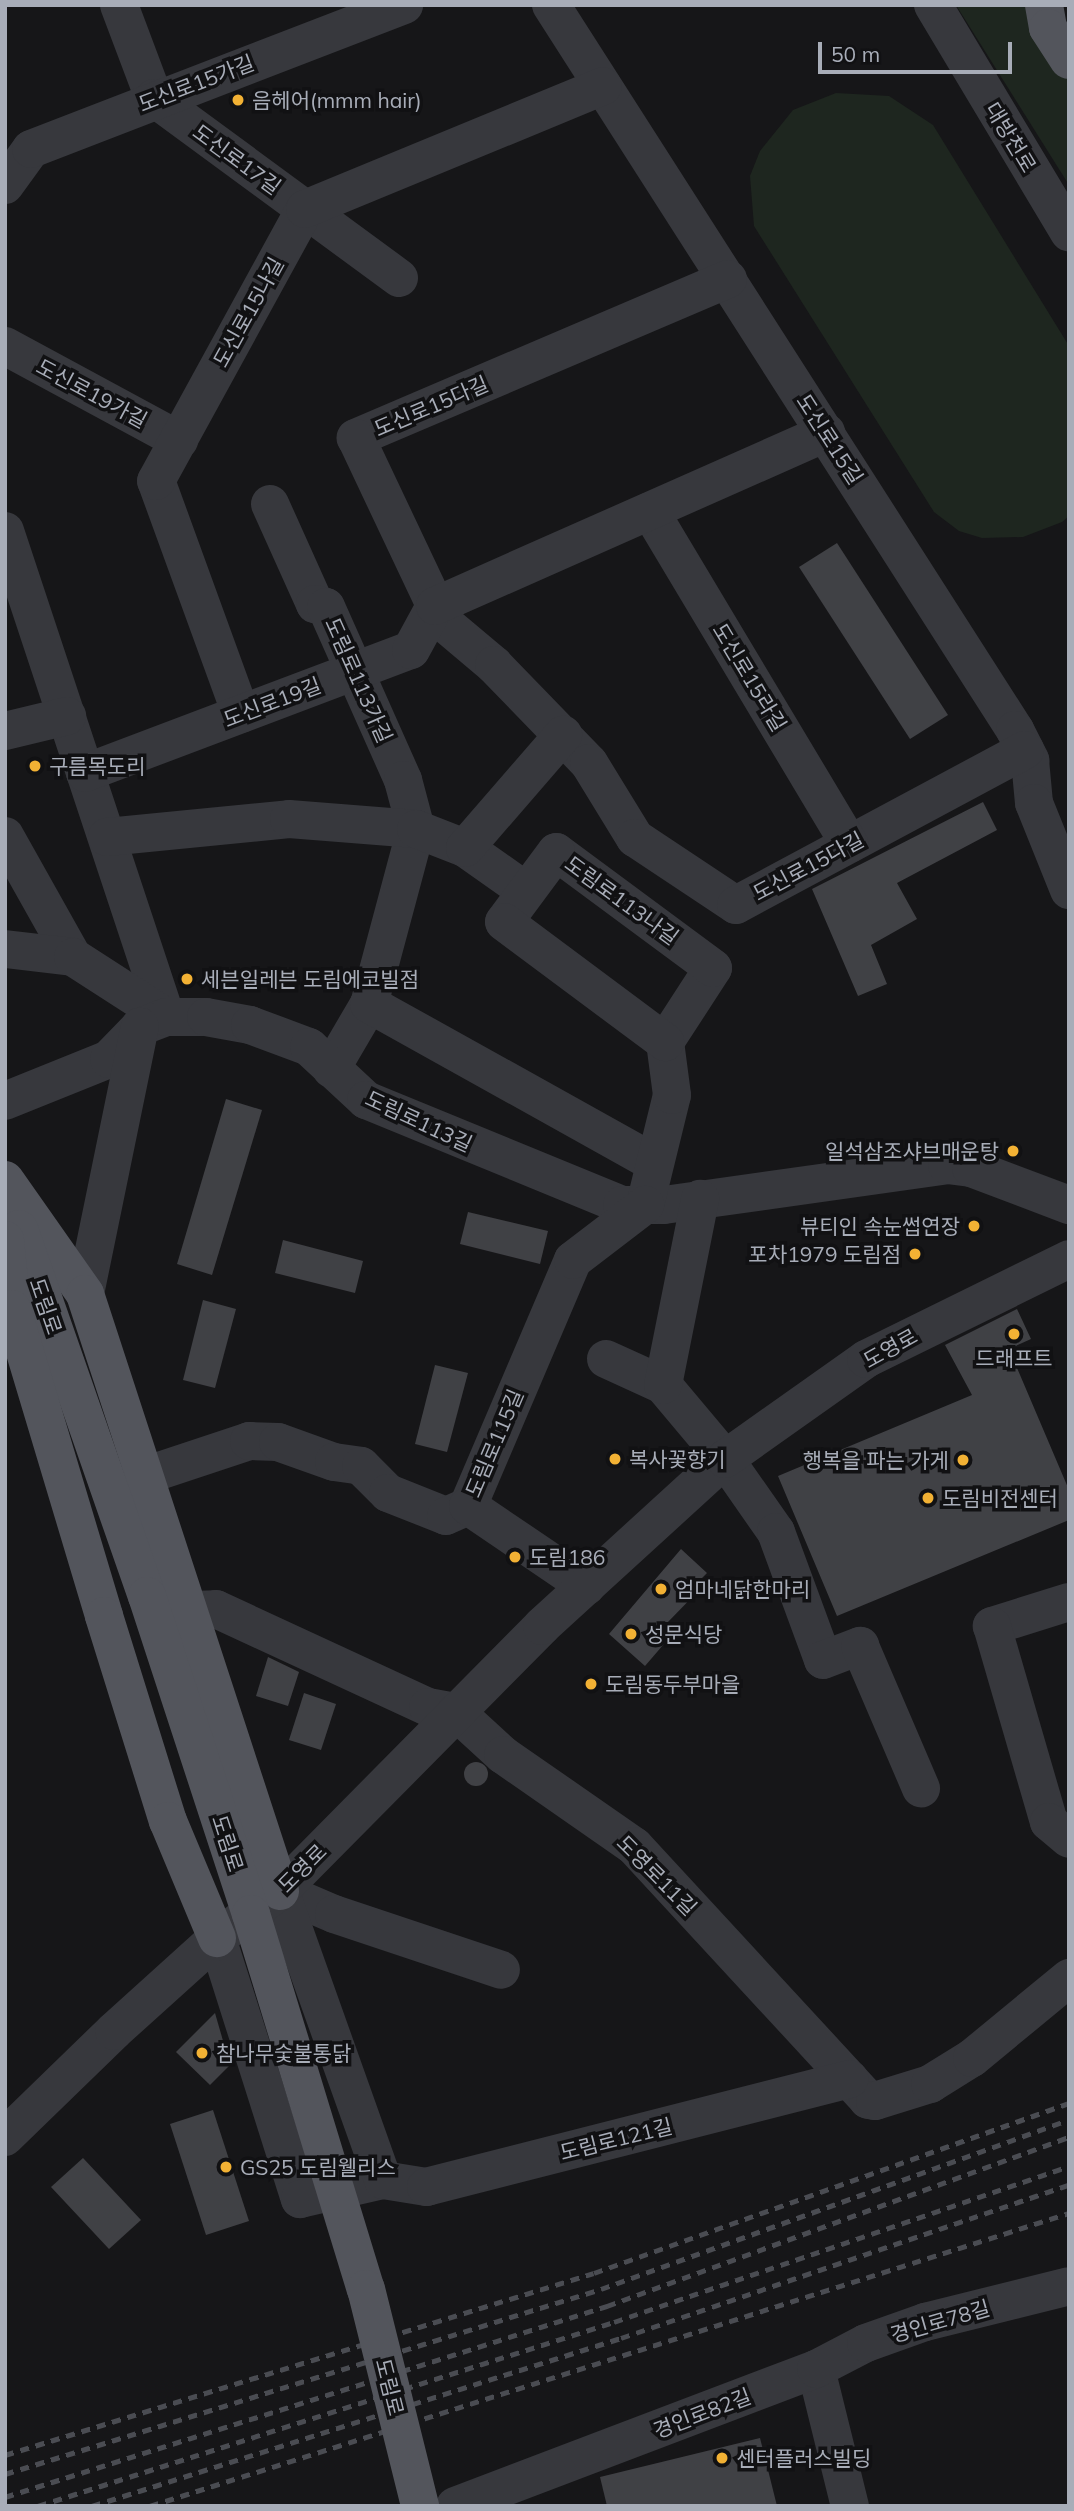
<!DOCTYPE html>
<meta charset="utf-8">
<style>
body{margin:0}
#map{position:relative;width:1074px;height:2511px;overflow:hidden;background:#161618;font-family:Mulish,"Noto Sans KR",sans-serif}
div>[style]{position:absolute}
.green>*{inset:0;background:#1e261f}
.building>*{inset:0;background:#404145}
.round{border-radius:50%}
.minor>*{height:38px;margin:-19px;padding:0 19px;transform-origin:19px;border-radius:19px;background:#37383d}
.major>*{height:38px;margin:-19px;padding:0 19px;transform-origin:19px;border-radius:19px;background:#53555c}
.rail>*{height:5px;margin-top:-2.5px;transform-origin:0;background:repeating-linear-gradient(90deg,#4a4c52 0 9px,transparent 0 16px)}
.major-bridge>*{height:38px;margin:-19px;padding:0 19px;transform-origin:19px;border-radius:19px;background:#53555c}
.dots>*{width:19px;height:19px;translate:-50% -50%;box-sizing:border-box;border:4px solid #111113;border-radius:50%}
span{translate:-50% -50%;white-space:nowrap;text-align:center;line-height:1.15;-webkit-text-stroke:7px #111113;paint-order:stroke}
.street-label{font-size:21px;color:#a8adb8}
.poi-label{font-size:21px;color:#a8adb8}
.left{translate:0 -50%;text-align:left}
.right{translate:-100% -50%;text-align:right}
.frame{position:absolute;inset:0;border:7px solid #a8adb8;pointer-events:none}
.scale{position:absolute;left:818px;top:42px;width:194px;height:32px;box-sizing:border-box;border:4px solid #a8adb8;border-top:0;padding-left:9px;font-size:21px;line-height:24px;white-space:nowrap;color:#a8adb8;-webkit-text-stroke:5px #111113;paint-order:stroke}
</style>
<div id="map">
<div class="green">
<i style="clip-path:polygon(956px 5px,1024px 5px,1069px 76px,1069px 185px)"></i>
<i style="clip-path:polygon(836px 93px,889px 96px,933px 125px,1069px 346px,1069px 516px,1062px 522px,1023px 537px,982px 538px,959px 531px,934px 512px,754px 226px,750px 176px,760px 151px,793px 110px)"></i>
</div>
<div class="building">
<i style="clip-path:polygon(837px 543px,948px 715px,910px 739px,799px 567px)"></i>
<i style="clip-path:polygon(983px 802px,997px 830px,897px 883px,917px 919px,871px 945px,887px 984px,858px 996px,812px 889px)"></i>
<i style="clip-path:polygon(226px 1099px,262px 1110px,212px 1275px,177px 1264px)"></i>
<i style="clip-path:polygon(468px 1212px,548px 1231px,540px 1264px,460px 1244px)"></i>
<i style="clip-path:polygon(283px 1240px,363px 1261px,355px 1293px,275px 1273px)"></i>
<i style="clip-path:polygon(203px 1300px,236px 1309px,215px 1388px,183px 1380px)"></i>
<i style="clip-path:polygon(1017px 1309px,1031px 1339px,1009px 1349px,1069px 1490px,1069px 1520px,837px 1616px,778px 1476px,972px 1395px,945px 1345px)"></i>
<i style="clip-path:polygon(435px 1365px,468px 1373px,447px 1452px,415px 1444px)"></i>
<i style="clip-path:polygon(681px 1549px,707px 1573px,700px 1580px,705px 1584px,667px 1623px,676px 1630px,645px 1666px,609px 1634px)"></i>
<i style="clip-path:polygon(268px 1657px,299px 1672px,288px 1706px,256px 1696px)"></i>
<i style="clip-path:polygon(304px 1693px,336px 1704px,321px 1750px,289px 1740px)"></i>
<i class="round" style="left:464px;top:1762px;width:24px;height:24px"></i>
<i style="clip-path:polygon(215px 2013px,230px 2065px,210px 2085px,176px 2052px)"></i>
<i style="clip-path:polygon(213px 2110px,249px 2221px,206px 2235px,170px 2124px)"></i>
<i style="clip-path:polygon(83px 2158px,141px 2220px,109px 2249px,51px 2187px)"></i>
<i style="clip-path:polygon(760px 2438px,777px 2506px,607px 2506px,600px 2477px)"></i>
</div>
<div class="minor">
<i style="left:119px;top:5px;width:99px;rotate:69.4deg"></i>
<i style="left:154px;top:98px;width:304px;rotate:36.3deg"></i>
<i style="left:551px;top:5px;width:861px;rotate:57.38deg"></i>
<i style="left:1015px;top:730px;width:34px;rotate:63deg"></i>
<i style="left:1030px;top:760px;width:43px;rotate:84.7deg"></i>
<i style="left:1034px;top:803px;width:94px;rotate:68.1deg"></i>
<i style="left:933px;top:5px;width:265px;rotate:59.1deg"></i>
<i style="left:5px;top:185px;width:44px;rotate:-54.2deg"></i>
<i style="left:31px;top:149px;width:400px;rotate:-21.1deg"></i>
<i style="left:728px;top:279px;width:405px;rotate:156.9deg"></i>
<i style="left:356px;top:438px;width:204px;rotate:64.7deg"></i>
<i style="left:443px;top:622px;width:67px;rotate:40.1deg"></i>
<i style="left:494px;top:665px;width:136px;rotate:45.9deg"></i>
<i style="left:589px;top:763px;width:88px;rotate:58.5deg"></i>
<i style="left:635px;top:838px;width:121px;rotate:33.6deg"></i>
<i style="left:736px;top:905px;width:328px;rotate:-28.2deg"></i>
<i style="left:5px;top:346px;width:198px;rotate:28.4deg"></i>
<i style="left:270px;top:504px;width:110px;rotate:65.8deg"></i>
<i style="left:315px;top:604px;width:11px;rotate:15deg"></i>
<i style="left:326px;top:607px;width:189px;rotate:66deg"></i>
<i style="left:403px;top:780px;width:51px;rotate:75.1deg"></i>
<i style="left:416px;top:829px;width:181px;rotate:105deg"></i>
<i style="left:369px;top:1004px;width:75px;rotate:120.3deg"></i>
<i style="left:650px;top:511px;width:388px;rotate:59.1deg"></i>
<i style="left:5px;top:531px;width:512px;rotate:71.67deg"></i>
<i style="left:241px;top:714px;width:248px;rotate:-110deg"></i>
<i style="left:156px;top:481px;width:310px;rotate:-61.3deg"></i>
<i style="left:305px;top:209px;width:322px;rotate:-22.4deg"></i>
<i style="left:5px;top:731px;width:64px;rotate:-13.6deg"></i>
<i style="left:85px;top:773px;width:348px;rotate:-20.7deg"></i>
<i style="left:411px;top:650px;width:50px;rotate:-61.4deg"></i>
<i style="left:435px;top:606px;width:428px;rotate:-23.9deg"></i>
<i style="left:5px;top:836px;width:139px;rotate:60.7deg"></i>
<i style="left:107px;top:837px;width:183px;rotate:-5.6deg"></i>
<i style="left:289px;top:819px;width:127px;rotate:4.5deg"></i>
<i style="left:416px;top:829px;width:53px;rotate:21.2deg"></i>
<i style="left:465px;top:848px;width:75px;rotate:35.2deg"></i>
<i style="left:465px;top:848px;width:150px;rotate:-49.1deg"></i>
<i style="left:5px;top:949px;width:68px;rotate:6.7deg"></i>
<i style="left:73px;top:957px;width:111px;rotate:32.8deg"></i>
<i style="left:369px;top:1004px;width:327px;rotate:29.1deg"></i>
<i style="left:5px;top:1101px;width:112px;rotate:-22deg"></i>
<i style="left:109px;top:1059px;width:45px;rotate:-45.9deg"></i>
<i style="left:140px;top:1027px;width:28px;rotate:-21deg"></i>
<i style="left:166px;top:1017px;width:40px"></i>
<i style="left:206px;top:1017px;width:45px;rotate:10.3deg"></i>
<i style="left:250px;top:1025px;width:63px;rotate:20.4deg"></i>
<i style="left:309px;top:1047px;width:78px;rotate:42.9deg"></i>
<i style="left:366px;top:1100px;width:277px;rotate:22.3deg"></i>
<i style="left:622px;top:1205px;width:42px"></i>
<i style="left:664px;top:1205px;width:286px;rotate:-8deg"></i>
<i style="left:947px;top:1165px;width:24px;rotate:7deg"></i>
<i style="left:971px;top:1168px;width:105px;rotate:20.7deg"></i>
<i style="left:645px;top:1205px;width:113px;rotate:-76.2deg"></i>
<i style="left:672px;top:1095px;width:53px;rotate:-97.5deg"></i>
<i style="left:665px;top:1042px;width:88px;rotate:-57deg"></i>
<i style="left:713px;top:968px;width:195px;rotate:-143.5deg"></i>
<i style="left:556px;top:852px;width:87px;rotate:126.6deg"></i>
<i style="left:504px;top:922px;width:201px;rotate:36.7deg"></i>
<i style="left:85px;top:1294px;width:273px;rotate:-78.4deg"></i>
<i style="left:606px;top:1359px;width:63px;rotate:24.5deg"></i>
<i style="left:663px;top:1385px;width:97px;rotate:50deg"></i>
<i style="left:725px;top:1459px;width:89px;rotate:55.1deg"></i>
<i style="left:776px;top:1532px;width:136px;rotate:69.8deg"></i>
<i style="left:823px;top:1660px;width:40px;rotate:-21deg"></i>
<i style="left:860px;top:1646px;width:155px;rotate:66.8deg"></i>
<i style="left:663px;top:1385px;width:190px;rotate:-78.7deg"></i>
<i style="left:147px;top:1475px;width:108px;rotate:-18.4deg"></i>
<i style="left:249px;top:1441px;width:29px;rotate:2deg"></i>
<i style="left:278px;top:1442px;width:59px;rotate:19.7deg"></i>
<i style="left:334px;top:1462px;width:27px;rotate:8deg"></i>
<i style="left:361px;top:1466px;width:38px;rotate:45deg"></i>
<i style="left:388px;top:1493px;width:62px;rotate:21.6deg"></i>
<i style="left:446px;top:1516px;width:24px;rotate:-24deg"></i>
<i style="left:468px;top:1506px;width:267px;rotate:-66.9deg"></i>
<i style="left:573px;top:1260px;width:91px;rotate:-37.4deg"></i>
<i style="left:468px;top:1506px;width:143px;rotate:34.1deg"></i>
<i style="left:1069px;top:1602px;width:81px;rotate:162.7deg"></i>
<i style="left:992px;top:1626px;width:204px;rotate:73.8deg"></i>
<i style="left:1049px;top:1822px;width:26px;rotate:40deg"></i>
<i style="left:191px;top:1610px;width:25px;rotate:-2deg"></i>
<i style="left:216px;top:1609px;width:234px;rotate:24.8deg"></i>
<i style="left:428px;top:1707px;width:28px;rotate:10deg"></i>
<i style="left:456px;top:1712px;width:64px;rotate:42.5deg"></i>
<i style="left:503px;top:1755px;width:160px;rotate:34.8deg"></i>
<i style="left:634px;top:1846px;width:345px;rotate:47.3deg"></i>
<i style="left:868px;top:2100px;width:7px;rotate:8deg"></i>
<i style="left:875px;top:2101px;width:58px;rotate:-17.2deg"></i>
<i style="left:930px;top:2084px;width:49px;rotate:-31.8deg"></i>
<i style="left:972px;top:2058px;width:126px;rotate:-39.5deg"></i>
<i style="left:280px;top:1891px;width:59px;rotate:23.1deg"></i>
<i style="left:334px;top:1914px;width:176px;rotate:18.5deg"></i>
<i style="left:217px;top:1938px;width:274px;rotate:72.4deg"></i>
<i style="left:300px;top:2199px;width:85px;rotate:-12.9deg"></i>
<i style="left:383px;top:2180px;width:307px;rotate:-109.6deg"></i>
<i style="left:5px;top:2137px;width:152px;rotate:-44.2deg"></i>
<i style="left:114px;top:2031px;width:139px;rotate:-42.1deg"></i>
<i style="left:217px;top:1938px;width:79px;rotate:-36.7deg"></i>
<i style="left:280px;top:1891px;width:373px;rotate:-45.3deg"></i>
<i style="left:542px;top:1626px;width:248px;rotate:-42.4deg"></i>
<i style="left:725px;top:1459px;width:173px;rotate:-35.3deg"></i>
<i style="left:866px;top:1359px;width:226px;rotate:-26.2deg"></i>
<i style="left:383px;top:2180px;width:44px;rotate:9.2deg"></i>
<i style="left:426px;top:2187px;width:437px;rotate:-14.3deg"></i>
<i style="left:816px;top:2369px;width:141px;rotate:76.1deg"></i>
<i style="left:455px;top:2506px;width:386px;rotate:-20.8deg"></i>
<i style="left:816px;top:2369px;width:56px;rotate:-27.5deg"></i>
<i style="left:866px;top:2343px;width:63px;rotate:-19.6deg"></i>
<i style="left:925px;top:2322px;width:148px;rotate:-14deg"></i>
</div>
<div class="major">
<i style="left:1044px;top:5px;width:23px;rotate:80deg"></i>
<i style="left:1048px;top:28px;width:38px;rotate:57deg"></i>
<i style="left:5px;top:1180px;width:139px;rotate:54.9deg"></i>
<i style="left:85px;top:1294px;width:628px;rotate:71.91deg"></i>
<i style="left:19px;top:1229px;width:389px;rotate:70.8deg"></i>
<i style="left:5px;top:1240px;width:69px;rotate:84.2deg"></i>
<i style="left:12px;top:1309px;width:320px;rotate:73.3deg"></i>
<i style="left:104px;top:1616px;width:215px;rotate:72.7deg"></i>
<i style="left:168px;top:1821px;width:127px;rotate:67.3deg"></i>
</div>
<div class="rail">
<i style="left:5px;top:2455px;width:616px;rotate:-17.17deg"></i>
<i style="left:594px;top:2273px;width:505px;rotate:-19.69deg"></i>
<i style="left:5px;top:2474px;width:624px;rotate:-17.24deg"></i>
<i style="left:601px;top:2289px;width:498px;rotate:-19.9deg"></i>
<i style="left:5px;top:2497px;width:632px;rotate:-17.6deg"></i>
<i style="left:607px;top:2306px;width:492px;rotate:-20.1deg"></i>
<i style="left:38px;top:2506px;width:605px;rotate:-17.72deg"></i>
<i style="left:614px;top:2322px;width:481px;rotate:-18.9deg"></i>
<i style="left:92px;top:2506px;width:555px;rotate:-17.62deg"></i>
<i style="left:621px;top:2338px;width:473px;rotate:-18.9deg"></i>
<i style="left:150px;top:2506px;width:965px;rotate:-17.68deg"></i>
</div>
<div class="major-bridge">
<i style="left:147px;top:1596px;width:335px;rotate:71.9deg"></i>
<i style="left:251px;top:1914px;width:392px;rotate:73deg"></i>
<i style="left:366px;top:2289px;width:224px;rotate:76deg"></i>
</div>
<div class="dots">
<i style="left:238px;top:100px;background:#f2b134"></i>
<i style="left:35px;top:766px;background:#f2b134"></i>
<i style="left:187px;top:979px;background:#f2b134"></i>
<i style="left:1013px;top:1151px;background:#f2b134"></i>
<i style="left:974px;top:1226px;background:#f2b134"></i>
<i style="left:915px;top:1254px;background:#f2b134"></i>
<i style="left:1014px;top:1334px;background:#f2b134"></i>
<i style="left:615px;top:1459px;background:#f2b134"></i>
<i style="left:963px;top:1460px;background:#f2b134"></i>
<i style="left:928px;top:1498px;background:#f2b134"></i>
<i style="left:515px;top:1557px;background:#f2b134"></i>
<i style="left:661px;top:1589px;background:#f2b134"></i>
<i style="left:631px;top:1634px;background:#f2b134"></i>
<i style="left:591px;top:1684px;background:#f2b134"></i>
<i style="left:202px;top:2053px;background:#f2b134"></i>
<i style="left:226px;top:2167px;background:#f2b134"></i>
<i style="left:722px;top:2458px;background:#f2b134"></i>
</div>
<div class="street-label">
<span style="left:196px;top:83px;rotate:-21deg">도신로15가길</span>
<span style="left:1011px;top:137px;rotate:59deg">대방천로</span>
<span style="left:237px;top:159px;rotate:36deg">도신로17길</span>
<span style="left:248px;top:312px;rotate:-61deg">도신로15나길</span>
<span style="left:92px;top:393px;rotate:28deg">도신로19가길</span>
<span style="left:431px;top:406px;rotate:-23deg">도신로15다길</span>
<span style="left:830px;top:439px;rotate:57deg">도신로15길</span>
<span style="left:750px;top:677px;rotate:59deg">도신로15라길</span>
<span style="left:359px;top:680px;rotate:66deg">도림로113가길</span>
<span style="left:272px;top:702px;rotate:-21deg">도신로19길</span>
<span style="left:808px;top:866px;rotate:-28deg">도신로15다길</span>
<span style="left:622px;top:900px;rotate:36deg">도림로113나길</span>
<span style="left:419px;top:1121px;rotate:25deg">도림로113길</span>
<span style="left:46px;top:1306px;rotate:71deg">도림로</span>
<span style="left:890px;top:1348px;rotate:-29deg">도영로</span>
<span style="left:494px;top:1443px;rotate:-67deg">도림로115길</span>
<span style="left:228px;top:1843px;rotate:72deg">도림로</span>
<span style="left:302px;top:1868px;rotate:-45deg">도영로</span>
<span style="left:657px;top:1875px;rotate:45deg">도영로11길</span>
<span style="left:616px;top:2139px;rotate:-14deg">도림로121길</span>
<span style="left:940px;top:2321px;rotate:-16deg">경인로78길</span>
<span style="left:390px;top:2387px;rotate:76deg">도림로</span>
<span style="left:702px;top:2413px;rotate:-21deg">경인로82길</span>
</div>
<div class="poi-label">
<span class="left" style="left:252px;top:100px">음헤어(mmm hair)</span>
<span class="left" style="left:49px;top:766px">구름목도리</span>
<span class="left" style="left:201px;top:979px">세븐일레븐 도림에코빌점</span>
<span class="right" style="left:999px;top:1151px">일석삼조샤브매운탕</span>
<span class="right" style="left:960px;top:1226px">뷰티인 속눈썹연장</span>
<span class="right" style="left:901px;top:1254px">포차1979 도림점</span>
<span style="left:1014px;top:1358px">드래프트</span>
<span class="left" style="left:629px;top:1459px">복사꽃향기</span>
<span class="right" style="left:949px;top:1460px">행복을 파는 가게</span>
<span class="left" style="left:942px;top:1498px">도림비전센터</span>
<span class="left" style="left:529px;top:1557px">도림186</span>
<span class="left" style="left:675px;top:1589px">엄마네닭한마리</span>
<span class="left" style="left:645px;top:1634px">성문식당</span>
<span class="left" style="left:605px;top:1684px">도림동두부마을</span>
<span class="left" style="left:216px;top:2053px">참나무숯불통닭</span>
<span class="left" style="left:240px;top:2167px">GS25 도림웰리스</span>
<span class="left" style="left:736px;top:2458px">센터플러스빌딩</span>
</div>
<div class="frame"></div>
<div class="scale">50 m</div>
</div>
